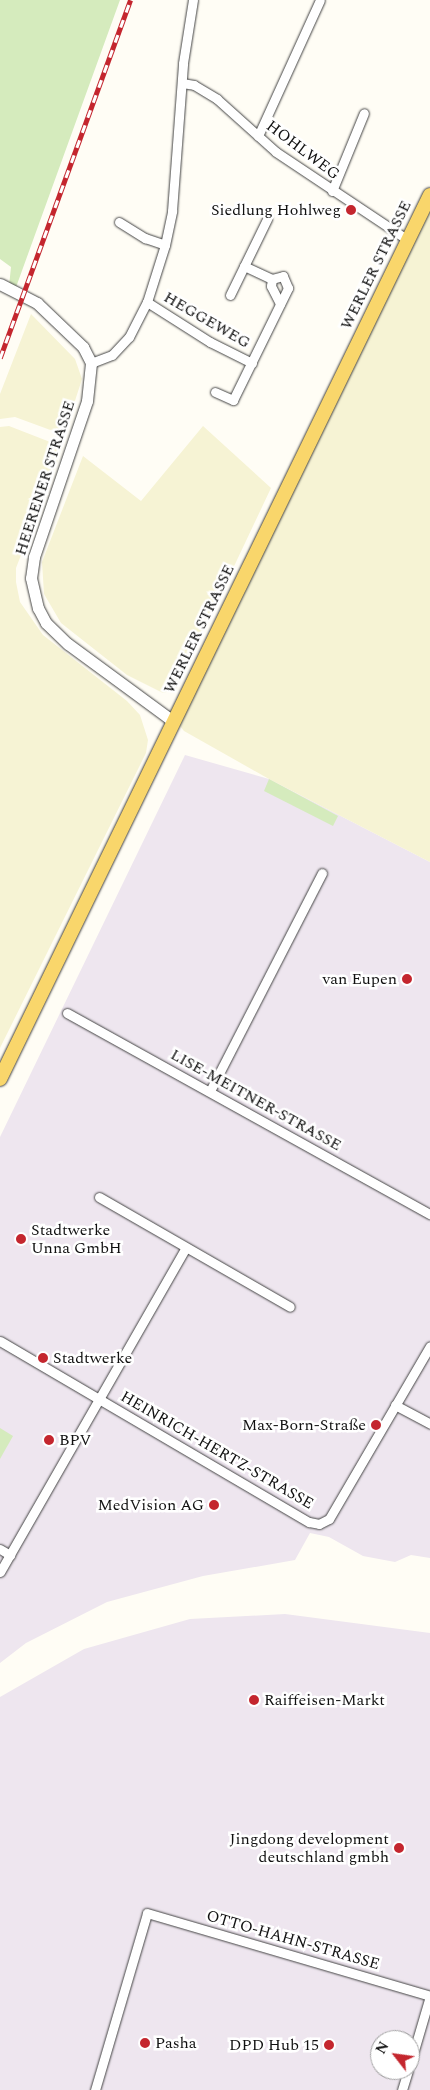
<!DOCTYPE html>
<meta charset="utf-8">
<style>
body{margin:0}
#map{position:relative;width:430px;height:2090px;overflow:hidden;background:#fffdf5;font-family:Spectral,serif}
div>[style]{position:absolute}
.industrial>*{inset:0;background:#eee6ef}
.farmland>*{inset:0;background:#f6f3d4}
.green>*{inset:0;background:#d5ebbd}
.roads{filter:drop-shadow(0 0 1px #444) drop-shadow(0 0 1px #444)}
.minor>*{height:9px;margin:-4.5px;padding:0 4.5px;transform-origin:4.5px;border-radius:4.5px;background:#fff}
.tertiary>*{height:11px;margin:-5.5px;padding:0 5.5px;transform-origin:5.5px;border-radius:5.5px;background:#fff}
.primary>*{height:14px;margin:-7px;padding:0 7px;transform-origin:7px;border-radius:7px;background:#f9d66b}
.rail>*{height:4.5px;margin-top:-2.25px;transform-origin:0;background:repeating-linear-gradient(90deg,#fff 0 8px,#c4262e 0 16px);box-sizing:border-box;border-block:1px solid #c4262e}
.dots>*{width:14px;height:14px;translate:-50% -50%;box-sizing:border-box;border:2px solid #fff;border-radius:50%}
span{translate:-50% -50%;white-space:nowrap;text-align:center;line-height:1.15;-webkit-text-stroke:5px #fff;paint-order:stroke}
.street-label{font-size:16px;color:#111}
.poi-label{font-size:16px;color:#111}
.right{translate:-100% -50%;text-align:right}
.left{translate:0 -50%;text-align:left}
.north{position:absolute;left:370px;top:2030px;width:50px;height:50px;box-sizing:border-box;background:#fff;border:1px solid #a0a0a0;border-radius:50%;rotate:300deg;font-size:14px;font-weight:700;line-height:20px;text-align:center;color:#111}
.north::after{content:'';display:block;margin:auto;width:18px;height:22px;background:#c4262e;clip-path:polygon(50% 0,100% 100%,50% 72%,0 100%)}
</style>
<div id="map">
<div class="industrial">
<i style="clip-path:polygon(185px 755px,269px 779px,430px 862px,430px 1558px,411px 1555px,395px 1562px,363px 1556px,329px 1537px,310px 1533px,295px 1560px,203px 1576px,107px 1602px,26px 1643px,0 1663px,0 1137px)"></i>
<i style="clip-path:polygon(evenodd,285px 1614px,430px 1633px,430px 2090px,0 2090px,0 1697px,84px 1649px,190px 1619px,285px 1614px,380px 2040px,410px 2040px,410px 2070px,380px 2070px,380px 2040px)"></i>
</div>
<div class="farmland">
<i style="clip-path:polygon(430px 203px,430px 862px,269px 779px,184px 731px,176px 721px)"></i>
<i style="clip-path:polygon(31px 314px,75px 359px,82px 379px,64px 435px,15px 417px,0 419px,0 394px)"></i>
<i style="clip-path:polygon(9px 426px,63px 447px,16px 568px,16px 582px,20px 602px,43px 635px,127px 701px,140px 715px,148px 740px,146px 753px,0 1048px,0 427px)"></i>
<i style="clip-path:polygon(203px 426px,271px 488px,176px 689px,163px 693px,127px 675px,61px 623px,44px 594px,42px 562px,83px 456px,141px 501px)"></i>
</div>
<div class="green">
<i style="clip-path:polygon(0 0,120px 0,15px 290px,9px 286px,11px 267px,0 259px)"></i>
<i style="clip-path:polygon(269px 779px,338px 816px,333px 826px,264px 791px)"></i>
<i style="clip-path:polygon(0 1428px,13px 1436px,0 1459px)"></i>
</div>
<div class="roads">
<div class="minor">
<i style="left:182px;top:83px;width:12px;rotate:9deg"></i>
<i style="left:194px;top:85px;width:27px;rotate:31deg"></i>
<i style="left:217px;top:99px;width:79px;rotate:41.9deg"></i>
<i style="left:276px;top:152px;width:159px;rotate:33.7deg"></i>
<i style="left:258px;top:136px;width:149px;rotate:-65.5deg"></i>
<i style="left:332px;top:191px;width:84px;rotate:-67.7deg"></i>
<i style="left:119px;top:222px;width:31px;rotate:32deg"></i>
<i style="left:145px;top:238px;width:21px;rotate:19deg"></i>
<i style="left:244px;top:266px;width:31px;rotate:25deg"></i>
<i style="left:272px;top:279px;width:7px;rotate:98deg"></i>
<i style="left:271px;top:286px;width:20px;rotate:63deg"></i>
<i style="left:230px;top:295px;width:85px;rotate:-64deg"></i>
<i style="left:147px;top:302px;width:75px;rotate:32.4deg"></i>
<i style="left:210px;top:342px;width:47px;rotate:26.6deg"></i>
<i style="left:91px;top:363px;width:22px;rotate:-21deg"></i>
<i style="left:112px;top:355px;width:25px;rotate:-47deg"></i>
<i style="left:129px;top:337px;width:39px;rotate:-63deg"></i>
<i style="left:147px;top:302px;width:60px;rotate:-72.5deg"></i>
<i style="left:165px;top:245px;width:35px;rotate:-78deg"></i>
<i style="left:172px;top:211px;width:148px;rotate:-85.7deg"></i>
<i style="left:183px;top:63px;width:64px;rotate:-81deg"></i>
<i style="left:215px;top:392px;width:20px;rotate:24deg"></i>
<i style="left:233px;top:400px;width:125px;rotate:-63.8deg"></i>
<i style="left:288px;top:288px;width:13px;rotate:-113deg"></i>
<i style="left:283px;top:276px;width:11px;rotate:165deg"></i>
<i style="left:67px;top:1013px;width:415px;rotate:29deg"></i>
<i style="left:210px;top:1091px;width:245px;rotate:-62.8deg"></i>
<i style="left:99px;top:1197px;width:220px;rotate:29.9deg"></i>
<i style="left:0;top:1341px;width:358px;rotate:30.4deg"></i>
<i style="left:309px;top:1522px;width:10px;rotate:11deg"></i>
<i style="left:319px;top:1524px;width:11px;rotate:-27deg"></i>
<i style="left:329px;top:1519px;width:200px;rotate:-59.7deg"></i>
<i style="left:395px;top:1405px;width:40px;rotate:28deg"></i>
<i style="left:0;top:1549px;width:12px;rotate:31deg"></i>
<i style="left:0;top:1572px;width:374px;rotate:-60.2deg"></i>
<i style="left:95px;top:2090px;width:184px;rotate:-73.6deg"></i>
<i style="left:147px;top:1913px;width:295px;rotate:16.3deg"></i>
<i style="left:430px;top:1996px;width:71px;rotate:106.4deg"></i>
<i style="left:402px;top:2090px;width:21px;rotate:-73deg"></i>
</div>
<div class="tertiary">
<i style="left:0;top:284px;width:42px;rotate:27.2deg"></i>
<i style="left:37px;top:303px;width:64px;rotate:43.7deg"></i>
<i style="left:83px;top:347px;width:18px;rotate:63deg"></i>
<i style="left:91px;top:363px;width:38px;rotate:96deg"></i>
<i style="left:87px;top:401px;width:165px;rotate:108.8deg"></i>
<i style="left:34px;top:557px;width:21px;rotate:98deg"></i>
<i style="left:31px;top:578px;width:31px;rotate:77deg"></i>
<i style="left:38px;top:608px;width:17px;rotate:62deg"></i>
<i style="left:46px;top:623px;width:30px;rotate:44deg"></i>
<i style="left:68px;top:644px;width:130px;rotate:36.3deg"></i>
</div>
<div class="primary">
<i style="left:0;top:1079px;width:983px;rotate:-64.06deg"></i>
</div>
</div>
<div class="rail">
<i style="left:0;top:358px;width:381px;rotate:-70deg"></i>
</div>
<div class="dots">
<i style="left:351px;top:210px;background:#c4262e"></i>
<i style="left:407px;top:979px;background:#c4262e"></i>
<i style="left:21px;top:1239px;background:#c4262e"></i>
<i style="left:43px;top:1358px;background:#c4262e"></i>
<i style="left:376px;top:1425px;background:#c4262e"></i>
<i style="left:49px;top:1440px;background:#c4262e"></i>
<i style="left:214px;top:1505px;background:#c4262e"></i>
<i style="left:254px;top:1700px;background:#c4262e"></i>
<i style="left:399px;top:1848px;background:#c4262e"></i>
<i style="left:145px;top:2043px;background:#c4262e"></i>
<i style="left:329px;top:2045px;background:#c4262e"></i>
</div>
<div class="street-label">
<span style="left:303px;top:150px;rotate:37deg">HOHLWEG</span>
<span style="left:376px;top:265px;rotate:-64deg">WERLER STRASSE</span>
<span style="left:207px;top:320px;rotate:30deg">HEGGEWEG</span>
<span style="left:45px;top:478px;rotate:-72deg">HEERENER STRASSE</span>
<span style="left:199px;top:629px;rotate:-64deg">WERLER STRASSE</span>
<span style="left:256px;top:1100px;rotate:29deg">LISE-MEITNER-STRASSE</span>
<span style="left:217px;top:1450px;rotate:30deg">HEINRICH-HERTZ-STRASSE</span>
<span style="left:293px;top:1940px;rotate:16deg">OTTO-HAHN-STRASSE</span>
</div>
<div class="poi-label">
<span class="right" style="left:341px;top:210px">Siedlung Hohlweg</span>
<span class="right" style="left:397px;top:979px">van Eupen</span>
<span class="left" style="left:31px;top:1239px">Stadtwerke<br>Unna GmbH</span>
<span class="left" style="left:53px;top:1358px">Stadtwerke</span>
<span class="right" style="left:366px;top:1425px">Max-Born-Straße</span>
<span class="left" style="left:59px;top:1440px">BPV</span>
<span class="right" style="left:204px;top:1505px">MedVision AG</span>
<span class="left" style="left:264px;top:1700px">Raiffeisen-Markt</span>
<span class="right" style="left:389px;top:1848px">Jingdong development<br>deutschland gmbh</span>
<span class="left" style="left:155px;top:2043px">Pasha</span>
<span class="right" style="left:319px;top:2045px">DPD Hub 15</span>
</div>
<div class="north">N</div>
</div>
